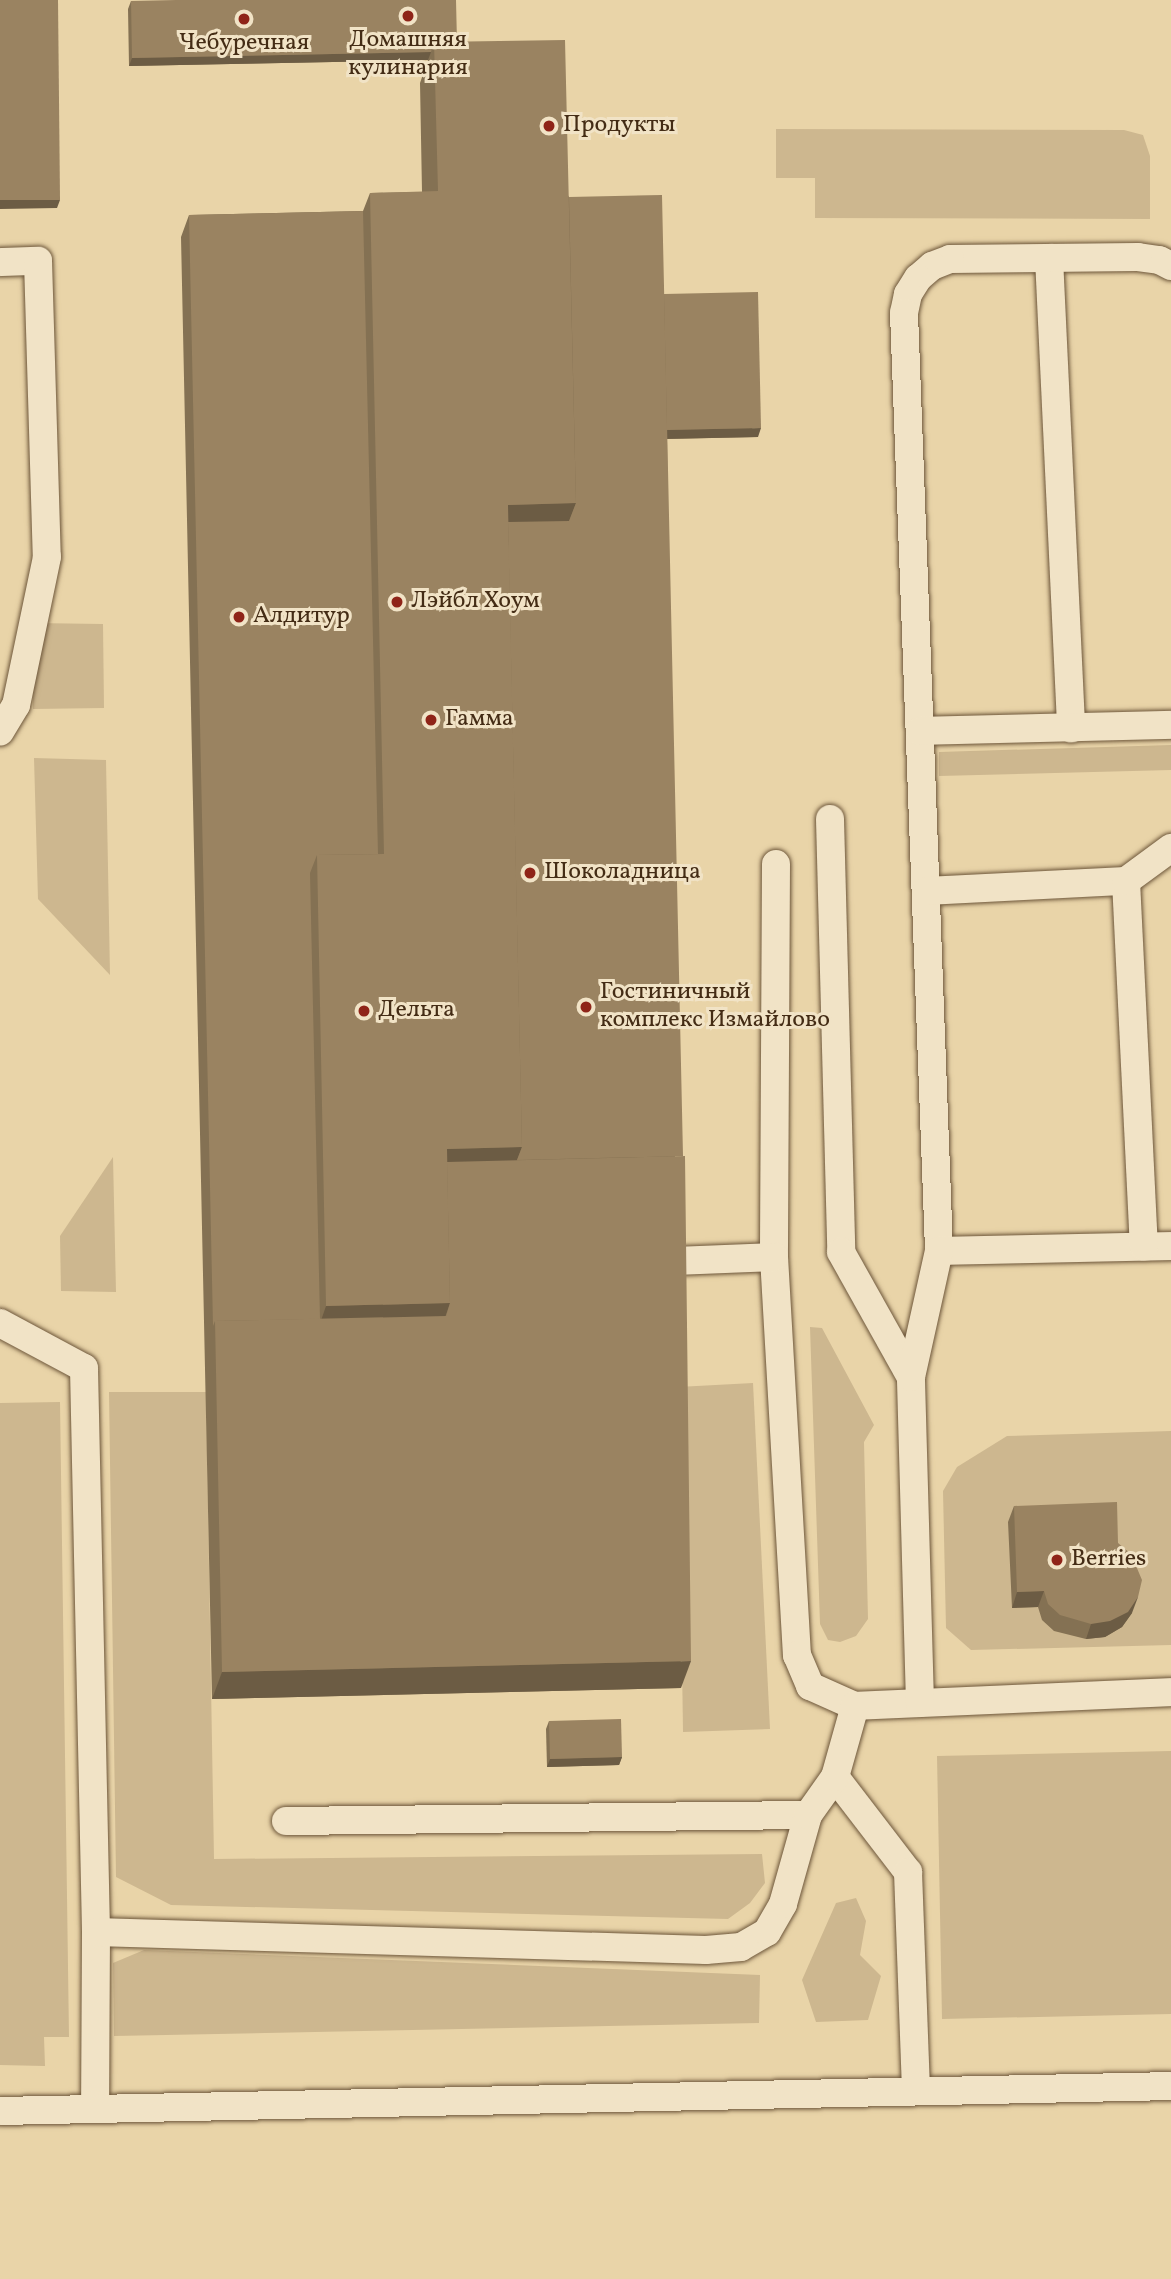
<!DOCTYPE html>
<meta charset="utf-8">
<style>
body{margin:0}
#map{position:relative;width:1171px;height:2279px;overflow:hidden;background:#e9d4a8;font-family:Vollkorn,serif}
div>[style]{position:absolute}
.green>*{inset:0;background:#cdb78f}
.roads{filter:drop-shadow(0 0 2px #6d563a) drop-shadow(0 0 2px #6d563a)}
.lane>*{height:28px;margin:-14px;padding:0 14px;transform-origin:14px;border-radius:14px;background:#f1e3c6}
.wall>*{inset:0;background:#847153}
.shaded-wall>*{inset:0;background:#6c5c44}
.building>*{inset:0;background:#9a8361}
.dots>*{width:19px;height:19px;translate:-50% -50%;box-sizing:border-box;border:4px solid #f1e3c6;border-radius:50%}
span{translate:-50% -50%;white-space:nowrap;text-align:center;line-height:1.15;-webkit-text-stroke:6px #f1e3c6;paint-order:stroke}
.poi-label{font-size:24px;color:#442c15}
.left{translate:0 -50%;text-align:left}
</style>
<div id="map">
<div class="green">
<i style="clip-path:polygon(776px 129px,1124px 130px,1143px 135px,1150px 156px,1150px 219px,815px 218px,815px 178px,776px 178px)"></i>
<i style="clip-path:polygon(33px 623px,103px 624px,104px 708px,33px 709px)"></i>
<i style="clip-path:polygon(1171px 745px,1171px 770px,939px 776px,939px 752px)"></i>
<i style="clip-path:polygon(34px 758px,106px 760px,110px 975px,38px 899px)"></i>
<i style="clip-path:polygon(113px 1157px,116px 1292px,61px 1291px,60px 1236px)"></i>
<i style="clip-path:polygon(810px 1327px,822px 1328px,874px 1425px,864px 1442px,868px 1619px,856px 1636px,840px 1642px,828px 1640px,820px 1624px)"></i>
<i style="clip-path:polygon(753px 1383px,770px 1729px,683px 1732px,678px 1387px)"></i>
<i style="clip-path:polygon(109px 1392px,206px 1392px,214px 1859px,762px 1854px,765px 1883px,750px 1903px,728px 1919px,171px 1905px,116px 1877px)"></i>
<i style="clip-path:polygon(60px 1402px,69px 2037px,44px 2037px,45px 2066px,0 2065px,0 1403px)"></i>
<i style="clip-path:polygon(1171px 1431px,1171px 1645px,971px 1650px,946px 1628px,943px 1491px,957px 1467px,1007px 1436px)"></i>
<i style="clip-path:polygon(1171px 1751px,1171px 2014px,942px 2019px,937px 1756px)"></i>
<i style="clip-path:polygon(856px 1898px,866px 1921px,860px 1955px,881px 1976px,868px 2020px,816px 2022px,802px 1980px,836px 1903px)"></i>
<i style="clip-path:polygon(144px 1950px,760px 1975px,759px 2023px,114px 2036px,113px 1963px)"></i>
</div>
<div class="roads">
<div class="lane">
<i style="left:1049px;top:258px;width:471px;rotate:87.3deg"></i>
<i style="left:0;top:262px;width:38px;rotate:-2deg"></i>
<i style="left:38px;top:261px;width:296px;rotate:88.3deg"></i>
<i style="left:47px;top:557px;width:151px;rotate:101.8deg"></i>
<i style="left:16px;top:705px;width:31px;rotate:121deg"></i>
<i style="left:1171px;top:266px;width:13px;rotate:-153deg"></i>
<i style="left:1159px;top:260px;width:21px;rotate:-172deg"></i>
<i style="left:1138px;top:257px;width:188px;rotate:179.4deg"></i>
<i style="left:950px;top:259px;width:19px;rotate:159deg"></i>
<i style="left:932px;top:266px;width:18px;rotate:139deg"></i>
<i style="left:918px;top:278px;width:19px;rotate:122deg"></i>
<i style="left:908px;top:294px;width:19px;rotate:102deg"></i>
<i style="left:904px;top:313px;width:939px;rotate:87.86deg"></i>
<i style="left:939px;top:1251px;width:232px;rotate:-1.2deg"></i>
<i style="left:920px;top:731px;width:251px;rotate:-1.4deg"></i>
<i style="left:830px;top:819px;width:433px;rotate:88.5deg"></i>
<i style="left:841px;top:1252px;width:143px;rotate:60.8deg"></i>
<i style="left:776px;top:864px;width:393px;rotate:90.3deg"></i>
<i style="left:774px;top:1257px;width:399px;rotate:86.7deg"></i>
<i style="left:797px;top:1655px;width:34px;rotate:67deg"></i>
<i style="left:810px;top:1686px;width:49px;rotate:24deg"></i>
<i style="left:855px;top:1706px;width:316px;rotate:-2.5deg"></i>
<i style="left:1126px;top:881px;width:366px;rotate:87.2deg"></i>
<i style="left:926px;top:891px;width:200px;rotate:-2.9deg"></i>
<i style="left:1126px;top:881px;width:56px;rotate:-36.3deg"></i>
<i style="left:676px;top:1261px;width:98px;rotate:-2.3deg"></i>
<i style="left:0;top:1323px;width:95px;rotate:28.2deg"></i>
<i style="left:84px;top:1368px;width:564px;rotate:88.78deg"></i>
<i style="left:96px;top:1932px;width:177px;rotate:90.3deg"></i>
<i style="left:920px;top:1703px;width:326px;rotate:-91.6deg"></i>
<i style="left:911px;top:1377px;width:129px;rotate:-77.5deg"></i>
<i style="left:835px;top:1777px;width:120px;rotate:52.5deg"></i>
<i style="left:908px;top:1872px;width:217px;rotate:87.9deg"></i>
<i style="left:286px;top:1821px;width:522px;rotate:-0.66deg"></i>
<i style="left:96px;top:1932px;width:610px;rotate:1.69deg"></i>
<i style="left:706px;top:1950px;width:35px;rotate:-5deg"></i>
<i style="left:741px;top:1947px;width:30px;rotate:-30deg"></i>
<i style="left:767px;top:1932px;width:32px;rotate:-60deg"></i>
<i style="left:783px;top:1904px;width:92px;rotate:-74.3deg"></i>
<i style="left:808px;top:1815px;width:47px;rotate:-54.6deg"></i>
<i style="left:835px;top:1777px;width:74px;rotate:-74.3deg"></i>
<i style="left:0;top:2111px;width:1171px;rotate:-1.22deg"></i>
</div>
</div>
<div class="wall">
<i style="clip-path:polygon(131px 1px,457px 42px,569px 197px,664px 294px,758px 437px,667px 439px,681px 1688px,212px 1699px,181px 237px,189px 215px,363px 211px,370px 193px,422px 192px,420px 83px,428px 60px,129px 66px,128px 9px)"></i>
<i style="clip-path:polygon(1014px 1506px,1118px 1543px,1132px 1613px,1122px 1627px,1105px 1637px,1086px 1639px,1054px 1631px,1042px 1620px,1038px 1607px,1012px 1608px,1008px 1522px)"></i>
<i style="clip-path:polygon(549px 1721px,622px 1757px,619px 1765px,547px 1767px,546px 1729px)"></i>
</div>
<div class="shaded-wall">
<i style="clip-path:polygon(431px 52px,428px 60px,129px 66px,132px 58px)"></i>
<i style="clip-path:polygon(0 200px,60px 200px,57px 208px,0 209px)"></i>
<i style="clip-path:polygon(761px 428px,758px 437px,659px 439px,662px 430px)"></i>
<i style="clip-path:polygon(576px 503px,561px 543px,502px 545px,508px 505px)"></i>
<i style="clip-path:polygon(522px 1147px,515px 1165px,443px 1162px,447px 1149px)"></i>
<i style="clip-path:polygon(450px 1303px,436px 1343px,312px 1347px,326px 1306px)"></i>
<i style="clip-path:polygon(1044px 1591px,1038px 1607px,1012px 1608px,1017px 1592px)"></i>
<i style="clip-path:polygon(1138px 1597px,1132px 1613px,1122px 1627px,1105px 1637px,1086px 1639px,1091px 1624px)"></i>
<i style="clip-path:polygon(691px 1661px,681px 1688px,212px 1699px,222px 1672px)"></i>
<i style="clip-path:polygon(622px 1757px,619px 1765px,547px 1767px,550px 1759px)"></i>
</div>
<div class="building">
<i style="clip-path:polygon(0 0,58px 0,60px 200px,0 200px)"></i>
<i style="clip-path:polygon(176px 0,456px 0,457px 42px,434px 42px,431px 52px,132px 58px,131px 1px)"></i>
<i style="clip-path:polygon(565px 40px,576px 503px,508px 505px,522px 1147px,447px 1149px,450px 1303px,326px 1306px,317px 855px,384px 854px,370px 193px,438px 191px,434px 42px)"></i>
<i style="clip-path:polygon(662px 195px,683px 1156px,517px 1160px,522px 1147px,508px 522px,569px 521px,576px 503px,569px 197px)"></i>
<i style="clip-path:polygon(363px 211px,378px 854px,317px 855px,310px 873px,320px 1319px,215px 1321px,213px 1326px,189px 215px)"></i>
<i style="clip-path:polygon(758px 292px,761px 428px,667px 430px,664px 294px)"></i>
<i style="clip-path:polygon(685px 1156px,691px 1661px,222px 1672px,215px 1321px,446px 1316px,450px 1303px,447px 1162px)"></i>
<i style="clip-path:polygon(1117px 1502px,1118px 1543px,1131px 1554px,1142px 1580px,1138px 1597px,1128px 1612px,1110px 1621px,1091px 1624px,1060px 1615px,1048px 1604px,1044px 1591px,1017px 1592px,1014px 1506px)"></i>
<i style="clip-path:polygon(621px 1719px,622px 1757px,550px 1759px,549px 1721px)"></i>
</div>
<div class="dots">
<i style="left:408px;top:16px;background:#8f2418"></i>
<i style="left:244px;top:19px;background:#8f2418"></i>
<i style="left:549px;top:126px;background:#8f2418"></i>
<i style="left:397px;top:602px;background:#8f2418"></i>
<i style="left:239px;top:617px;background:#8f2418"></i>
<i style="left:431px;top:720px;background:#8f2418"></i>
<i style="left:530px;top:873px;background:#8f2418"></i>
<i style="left:586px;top:1007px;background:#8f2418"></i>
<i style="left:364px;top:1011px;background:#8f2418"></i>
<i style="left:1057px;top:1560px;background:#8f2418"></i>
</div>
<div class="poi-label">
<span style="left:408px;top:55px">Домашняя<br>кулинария</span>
<span style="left:244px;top:44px">Чебуречная</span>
<span class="left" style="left:563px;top:126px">Продукты</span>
<span class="left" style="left:411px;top:602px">Лэйбл Хоум</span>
<span class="left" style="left:253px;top:617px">Алдитур</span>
<span class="left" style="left:445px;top:720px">Гамма</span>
<span class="left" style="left:544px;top:873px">Шоколадница</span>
<span class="left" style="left:600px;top:1007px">Гостиничный<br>комплекс Измайлово</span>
<span class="left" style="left:378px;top:1011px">Дельта</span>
<span class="left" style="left:1071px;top:1560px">Berries</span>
</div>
</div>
